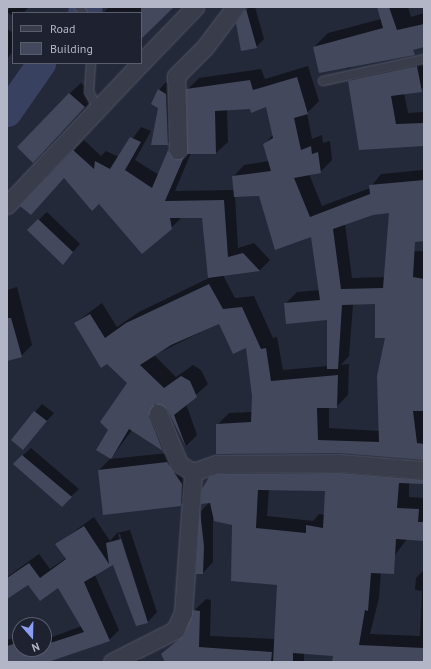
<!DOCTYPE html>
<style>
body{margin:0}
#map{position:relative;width:431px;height:669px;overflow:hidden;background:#24293a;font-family:"PT Sans",sans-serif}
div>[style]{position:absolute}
.shadow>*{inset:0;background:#0007}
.river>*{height:29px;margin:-14.5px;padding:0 14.5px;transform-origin:14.5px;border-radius:14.5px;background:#394161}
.building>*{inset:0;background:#43485c}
.roads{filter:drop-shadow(0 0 1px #535666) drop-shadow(0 0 1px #535666)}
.service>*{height:8px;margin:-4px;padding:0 4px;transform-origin:4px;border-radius:4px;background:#383c4b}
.minor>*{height:17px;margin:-8.5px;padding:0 8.5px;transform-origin:8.5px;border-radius:8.5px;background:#383c4b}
span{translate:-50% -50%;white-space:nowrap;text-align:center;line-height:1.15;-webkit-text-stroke:3.5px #1d2130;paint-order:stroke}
.frame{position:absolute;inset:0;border:8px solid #b3b6c6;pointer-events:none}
.legend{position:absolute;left:12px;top:12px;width:130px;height:52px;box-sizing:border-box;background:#1d2130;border:1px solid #595d6c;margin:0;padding:5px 7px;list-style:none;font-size:12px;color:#b3b6c6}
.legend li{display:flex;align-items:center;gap:8px;height:20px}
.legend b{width:20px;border:1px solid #595d6c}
.north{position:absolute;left:12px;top:617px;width:40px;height:40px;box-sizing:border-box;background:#1d2130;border:1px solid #595d6c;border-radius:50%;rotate:160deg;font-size:11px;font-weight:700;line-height:16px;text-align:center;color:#b3b6c6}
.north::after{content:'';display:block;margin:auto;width:14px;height:18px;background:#8d9ef2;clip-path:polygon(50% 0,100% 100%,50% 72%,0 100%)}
</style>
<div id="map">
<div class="shadow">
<i style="clip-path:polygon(10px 7px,29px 7px,23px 13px,13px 13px,13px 16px,7px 12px)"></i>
<i style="clip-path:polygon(109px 7px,173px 7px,141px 38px,141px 13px,103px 13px)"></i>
<i style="clip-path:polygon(249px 7px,255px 7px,264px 39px,256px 47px,237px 23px)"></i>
<i style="clip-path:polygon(378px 7px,408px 7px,411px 17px,424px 13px,424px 46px,364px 61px,347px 69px,346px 65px,314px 47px,328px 33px,381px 19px)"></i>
<i style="clip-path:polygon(7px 29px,13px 33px,13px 51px,7px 59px)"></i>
<i style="clip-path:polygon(evenodd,424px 58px,424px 88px,404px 93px,408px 113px,424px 112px,424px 239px,390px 212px,372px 214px,345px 224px,352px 278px,385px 277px,397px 252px,424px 251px,424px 459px,217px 425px,229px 413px,252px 412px,253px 396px,247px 347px,220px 323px,154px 355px,176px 377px,193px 365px,201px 370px,208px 384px,186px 404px,197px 435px,186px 446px,168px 408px,160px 405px,174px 439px,163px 450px,132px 430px,111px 458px,109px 430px,128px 383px,75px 323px,102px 303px,117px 327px,139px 312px,209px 278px,203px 217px,182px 217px,171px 228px,99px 202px,64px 178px,21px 206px,84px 140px,101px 156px,106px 151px,119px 157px,141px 127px,151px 131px,135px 160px,159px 175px,169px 151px,179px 141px,184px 149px,188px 148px,187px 90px,199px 78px,261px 69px,265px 79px,308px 66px,319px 101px,307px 113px,312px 139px,322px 135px,323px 143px,330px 141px,332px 160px,320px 172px,309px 174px,322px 206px,370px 188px,381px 174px,423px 170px,423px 145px,360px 149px,349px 82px,361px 70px,424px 58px,267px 106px,274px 134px,264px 144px,269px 161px,244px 165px,233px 177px,234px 190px,175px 191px,191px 153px,216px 153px,228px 142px,227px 109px,267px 106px,424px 58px,259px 195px,312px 236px,320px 290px,297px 292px,285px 304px,328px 319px,328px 366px,283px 370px,277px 337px,273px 338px,254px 296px,235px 298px,223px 275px,260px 270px,270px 260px,254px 243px,238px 248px,235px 196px,259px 195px,424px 58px,376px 303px,386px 337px,380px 431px,329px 428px,329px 407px,336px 407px,348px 395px,349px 364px,341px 365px,349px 356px,353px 304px,376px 303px)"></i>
<i style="clip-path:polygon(166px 82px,174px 86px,175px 137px,167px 144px,159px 107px,159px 90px)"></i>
<i style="clip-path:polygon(81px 83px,96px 96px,44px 150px,69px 94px)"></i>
<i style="clip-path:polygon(47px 212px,80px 244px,63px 263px,28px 230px)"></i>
<i style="clip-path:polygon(17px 287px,32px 345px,21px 356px,7px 360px,7px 290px)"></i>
<i style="clip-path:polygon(42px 404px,54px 413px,23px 448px,12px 439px)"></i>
<i style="clip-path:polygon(31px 448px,79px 489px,62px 505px,22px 456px)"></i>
<i style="clip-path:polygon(178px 452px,191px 495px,180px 505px,99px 470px,110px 459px)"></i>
<i style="clip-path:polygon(evenodd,222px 466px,424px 468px,424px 483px,409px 482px,409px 497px,424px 498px,424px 540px,407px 539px,395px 555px,382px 558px,379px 598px,370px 634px,420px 636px,422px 591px,415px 590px,416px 578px,424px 570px,424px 662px,334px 662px,334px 655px,304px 653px,304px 662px,166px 662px,163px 654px,186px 633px,194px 611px,206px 599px,211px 600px,210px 636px,275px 639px,278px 585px,233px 524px,213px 519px,213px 562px,203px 573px,197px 573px,201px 511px,210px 502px,210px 478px,222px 466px,269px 489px,326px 490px,325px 515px,319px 514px,313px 521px,267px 516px,269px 489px)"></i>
<i style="clip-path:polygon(evenodd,94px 517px,110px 541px,117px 533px,130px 530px,157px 612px,148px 622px,114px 563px,95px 575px,119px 630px,109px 640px,44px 662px,7px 662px,7px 640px,20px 636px,20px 649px,44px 649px,44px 640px,82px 626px,58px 586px,28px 583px,7px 594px,7px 577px,39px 554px,50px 569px,66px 558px,57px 544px,94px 517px,118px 534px,120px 534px,147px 619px,144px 615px,118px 534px)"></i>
<i style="clip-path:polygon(137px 656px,142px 662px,119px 662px)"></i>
</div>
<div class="river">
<i style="left:82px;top:13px;width:8px;rotate:-45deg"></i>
<i style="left:7px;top:112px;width:60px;rotate:-55.2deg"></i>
</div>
<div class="building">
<i style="clip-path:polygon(141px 7px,174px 7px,141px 39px)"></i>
<i style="clip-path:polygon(377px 7px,389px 7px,397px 30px,424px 24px,424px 47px,413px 50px,415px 55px,319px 73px,313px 47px,383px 28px)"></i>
<i style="clip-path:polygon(246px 9px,257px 48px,241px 51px,236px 23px)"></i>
<i style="clip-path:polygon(417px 66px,422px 92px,391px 96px,396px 124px,424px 123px,424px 146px,359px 150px,348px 81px)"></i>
<i style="clip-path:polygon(evenodd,297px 77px,308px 114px,294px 118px,301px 150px,311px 146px,312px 154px,318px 152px,321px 173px,294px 178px,310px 217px,370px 194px,369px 185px,424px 180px,424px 241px,415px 242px,413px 277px,424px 279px,424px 411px,413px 411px,417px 443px,424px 444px,424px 460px,339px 453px,216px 454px,216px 424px,251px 422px,252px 396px,246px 348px,233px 354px,219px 324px,171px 345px,140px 365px,164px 388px,181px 376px,190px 381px,197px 397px,174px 415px,186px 447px,167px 409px,155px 404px,149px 416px,163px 451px,129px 429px,111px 459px,96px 450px,108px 430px,100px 422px,127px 383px,107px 364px,101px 368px,74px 323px,90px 314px,105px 338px,126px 323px,209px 284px,223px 309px,242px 307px,261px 349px,266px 348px,271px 381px,338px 375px,337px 408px,317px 408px,318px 440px,379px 442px,377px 376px,385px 338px,375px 338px,375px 304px,342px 305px,338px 369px,327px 369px,327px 320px,286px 324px,284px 303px,320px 300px,311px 237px,275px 250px,259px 196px,234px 197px,232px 176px,271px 171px,263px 144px,273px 138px,266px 107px,251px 113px,250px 109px,215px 111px,216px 154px,187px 154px,186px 89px,250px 80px,253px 90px,297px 77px,389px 213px,383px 288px,341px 289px,333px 229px,373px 215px,389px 213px)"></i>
<i style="clip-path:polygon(158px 89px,166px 94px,168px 145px,151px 145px,158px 108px,151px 104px)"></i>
<i style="clip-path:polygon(69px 93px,85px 107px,33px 163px,17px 147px)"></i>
<i style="clip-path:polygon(130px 137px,141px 142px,125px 170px,152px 188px,168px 150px,174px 159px,184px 157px,165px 201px,224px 200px,228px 257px,243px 253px,260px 271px,208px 278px,202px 218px,170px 218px,172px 229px,142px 254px,99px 204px,92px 211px,64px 178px,31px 215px,20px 206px,73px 150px,94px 169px,95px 161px,110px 169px)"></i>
<i style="clip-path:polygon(38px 219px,73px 252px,63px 265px,27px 230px)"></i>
<i style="clip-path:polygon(7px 318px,11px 318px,22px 357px,7px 361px)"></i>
<i style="clip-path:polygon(34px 411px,47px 421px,23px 450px,11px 440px)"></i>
<i style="clip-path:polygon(22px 455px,72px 497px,62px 507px,13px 464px)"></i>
<i style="clip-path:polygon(167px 462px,182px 484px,181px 506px,103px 515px,98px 470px)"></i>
<i style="clip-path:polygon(evenodd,339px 473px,424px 480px,424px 484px,399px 483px,397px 508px,419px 509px,418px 522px,424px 522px,424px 541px,396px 539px,394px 574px,371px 573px,368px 611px,365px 610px,359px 645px,424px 648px,424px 662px,332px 662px,333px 656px,293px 653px,293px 662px,273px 662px,277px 585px,231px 581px,232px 525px,214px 521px,210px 503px,201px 504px,202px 489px,209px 477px,218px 474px,339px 473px,258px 490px,325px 491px,323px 528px,306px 525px,306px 533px,256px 528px,258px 490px)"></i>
<i style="clip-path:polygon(200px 511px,204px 546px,203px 574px,196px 574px)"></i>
<i style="clip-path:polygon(84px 526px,109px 564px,106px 543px,121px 539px,148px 623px,136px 626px,113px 565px,84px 582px,110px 641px,48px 662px,7px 662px,7px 646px,20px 642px,20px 649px,44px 649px,44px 645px,84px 632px,58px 588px,40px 601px,28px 585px,7px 599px,7px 578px,29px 563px,40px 578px,66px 559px,55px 544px)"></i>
<i style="clip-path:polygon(193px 610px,200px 611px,199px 647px,272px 652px,271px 662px,165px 662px,161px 654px,184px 635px)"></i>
</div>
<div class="roads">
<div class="service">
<i style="left:79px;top:7px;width:7px;rotate:56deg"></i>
<i style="left:91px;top:63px;width:29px;rotate:94deg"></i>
<i style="left:89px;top:92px;width:19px;rotate:62deg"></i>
<i style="left:323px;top:81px;width:103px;rotate:-12.3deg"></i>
</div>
<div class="minor">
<i style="left:141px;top:63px;width:78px;rotate:-46deg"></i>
<i style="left:178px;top:150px;width:74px;rotate:-91.5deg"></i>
<i style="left:176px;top:76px;width:41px;rotate:-45deg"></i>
<i style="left:205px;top:47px;width:50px;rotate:-53.1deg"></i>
<i style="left:7px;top:205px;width:195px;rotate:-46.7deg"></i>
<i style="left:158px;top:413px;width:55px;rotate:67.6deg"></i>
<i style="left:179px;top:464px;width:16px;rotate:30deg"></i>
<i style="left:112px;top:662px;width:71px;rotate:-26.9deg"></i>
<i style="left:175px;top:630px;width:19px;rotate:-65deg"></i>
<i style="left:183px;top:613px;width:141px;rotate:-85.9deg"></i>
<i style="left:193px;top:472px;width:24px;rotate:-19deg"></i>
<i style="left:216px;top:464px;width:123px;rotate:-0.5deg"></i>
<i style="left:339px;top:463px;width:85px;rotate:4.7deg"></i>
</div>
</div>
<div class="frame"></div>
<ul class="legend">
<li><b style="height:5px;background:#383c4b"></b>Road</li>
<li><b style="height:11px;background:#43485c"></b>Building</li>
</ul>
<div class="north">N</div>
</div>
